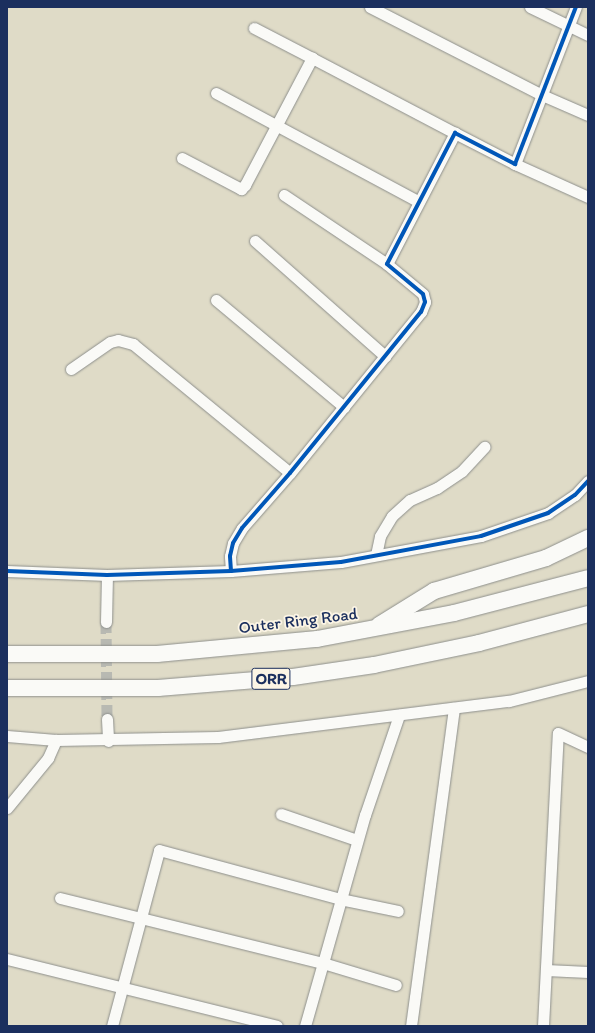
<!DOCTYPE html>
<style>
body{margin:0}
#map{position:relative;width:595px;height:1033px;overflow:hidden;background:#dfdbc7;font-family:Itim,sans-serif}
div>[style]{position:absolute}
.minor-tunnel>*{height:11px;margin-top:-5.5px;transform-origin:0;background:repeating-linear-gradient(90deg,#b8b9b2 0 11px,transparent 0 16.5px)}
.roads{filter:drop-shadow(0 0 1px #8d8f8c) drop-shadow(0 0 1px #8d8f8c)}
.minor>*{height:11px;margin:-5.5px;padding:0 5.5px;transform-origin:5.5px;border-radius:5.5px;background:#fafaf7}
.highway>*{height:16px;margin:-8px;padding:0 8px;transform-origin:8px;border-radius:8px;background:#fafaf7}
.cycleway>*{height:4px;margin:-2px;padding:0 2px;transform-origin:2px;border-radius:2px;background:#0057b8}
span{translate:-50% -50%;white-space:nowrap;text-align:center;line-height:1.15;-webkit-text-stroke:3.5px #fcf5e5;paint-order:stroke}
.shield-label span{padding:1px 3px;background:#fcf5e5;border:1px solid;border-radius:3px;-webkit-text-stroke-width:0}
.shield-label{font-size:16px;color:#1b2f5e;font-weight:700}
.street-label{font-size:17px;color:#1b2f5e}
.frame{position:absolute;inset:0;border:8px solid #1b2f5e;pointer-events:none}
</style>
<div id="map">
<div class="minor-tunnel">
<i style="left:106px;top:622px;width:97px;rotate:89.4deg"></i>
</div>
<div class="roads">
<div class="minor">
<i style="left:370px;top:7px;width:193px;rotate:27.1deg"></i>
<i style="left:542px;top:95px;width:50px;rotate:23.5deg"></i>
<i style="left:530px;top:7px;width:64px;rotate:25.8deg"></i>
<i style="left:254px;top:28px;width:65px;rotate:27.3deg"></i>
<i style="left:216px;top:93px;width:230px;rotate:28.2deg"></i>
<i style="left:182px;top:158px;width:67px;rotate:27.7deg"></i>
<i style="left:241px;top:189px;width:6px;rotate:-45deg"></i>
<i style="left:245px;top:185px;width:144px;rotate:-62.2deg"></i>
<i style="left:312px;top:58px;width:161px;rotate:27.7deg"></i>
<i style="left:515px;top:164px;width:80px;rotate:24.3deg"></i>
<i style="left:284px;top:195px;width:124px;rotate:33.8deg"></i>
<i style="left:255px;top:241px;width:174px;rotate:41.5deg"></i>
<i style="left:216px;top:300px;width:167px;rotate:39.9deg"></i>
<i style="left:71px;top:369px;width:47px;rotate:-34.7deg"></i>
<i style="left:110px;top:342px;width:8px;rotate:-14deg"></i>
<i style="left:118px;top:340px;width:16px;rotate:15deg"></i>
<i style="left:133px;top:344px;width:203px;rotate:39.4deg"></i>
<i style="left:376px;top:555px;width:19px;rotate:-78deg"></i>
<i style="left:380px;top:536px;width:23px;rotate:-59deg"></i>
<i style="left:392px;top:516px;width:24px;rotate:-42deg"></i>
<i style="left:410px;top:500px;width:30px;rotate:-24deg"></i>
<i style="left:437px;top:488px;width:30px;rotate:-34deg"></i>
<i style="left:462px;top:471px;width:33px;rotate:-47deg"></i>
<i style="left:7px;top:571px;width:100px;rotate:2.3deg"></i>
<i style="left:107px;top:575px;width:124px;rotate:-1.8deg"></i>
<i style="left:231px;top:571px;width:110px;rotate:-4.7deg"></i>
<i style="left:341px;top:562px;width:142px;rotate:-10.5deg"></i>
<i style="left:481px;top:536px;width:71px;rotate:-18.9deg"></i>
<i style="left:548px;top:513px;width:32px;rotate:-34deg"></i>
<i style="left:575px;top:495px;width:19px;rotate:-47deg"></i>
<i style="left:231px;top:571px;width:15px;rotate:-94deg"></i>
<i style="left:230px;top:556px;width:13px;rotate:-77deg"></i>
<i style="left:233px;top:543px;width:17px;rotate:-59deg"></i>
<i style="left:242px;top:528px;width:73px;rotate:-48.9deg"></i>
<i style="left:290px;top:473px;width:208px;rotate:-50.9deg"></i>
<i style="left:421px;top:312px;width:11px;rotate:-68deg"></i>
<i style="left:425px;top:302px;width:8px;rotate:-104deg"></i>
<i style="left:423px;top:294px;width:47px;rotate:-140.2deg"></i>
<i style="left:387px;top:264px;width:148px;rotate:-62.6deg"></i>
<i style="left:455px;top:133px;width:68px;rotate:27.3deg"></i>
<i style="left:515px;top:164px;width:168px;rotate:-68.8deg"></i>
<i style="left:106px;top:622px;width:47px;rotate:-88.8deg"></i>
<i style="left:107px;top:719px;width:22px;rotate:87deg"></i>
<i style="left:7px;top:736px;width:49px;rotate:4.7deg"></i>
<i style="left:56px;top:740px;width:162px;rotate:-1.1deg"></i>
<i style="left:218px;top:737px;width:293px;rotate:-7.1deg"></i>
<i style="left:509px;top:701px;width:81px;rotate:-14.2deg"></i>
<i style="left:7px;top:808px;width:65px;rotate:-50.6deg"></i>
<i style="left:48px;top:758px;width:20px;rotate:-66deg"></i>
<i style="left:281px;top:814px;width:80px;rotate:18.9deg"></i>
<i style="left:60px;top:898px;width:271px;rotate:13.9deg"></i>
<i style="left:323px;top:963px;width:154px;rotate:-74.2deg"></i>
<i style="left:365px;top:815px;width:106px;rotate:-71.2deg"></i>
<i style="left:7px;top:959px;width:278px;rotate:13.9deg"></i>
<i style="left:546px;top:970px;width:42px;rotate:2.7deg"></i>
<i style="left:112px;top:1026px;width:182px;rotate:-75deg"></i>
<i style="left:159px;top:850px;width:188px;rotate:15.1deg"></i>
<i style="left:340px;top:899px;width:59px;rotate:11.7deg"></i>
<i style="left:305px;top:1026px;width:66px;rotate:-74.1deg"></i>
<i style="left:323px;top:963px;width:76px;rotate:16.8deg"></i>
<i style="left:411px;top:1026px;width:321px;rotate:-82.3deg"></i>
<i style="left:543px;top:1026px;width:293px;rotate:-87.1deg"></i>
<i style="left:558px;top:733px;width:33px;rotate:25deg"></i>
</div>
<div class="highway">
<i style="left:379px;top:625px;width:65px;rotate:-31.7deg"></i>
<i style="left:434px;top:591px;width:117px;rotate:-16.4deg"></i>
<i style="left:546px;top:558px;width:47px;rotate:-25.5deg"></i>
<i style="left:7px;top:654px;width:150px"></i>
<i style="left:157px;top:654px;width:161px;rotate:-5.4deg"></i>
<i style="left:317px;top:639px;width:139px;rotate:-10.7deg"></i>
<i style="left:454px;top:613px;width:138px;rotate:-14.6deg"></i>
<i style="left:7px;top:688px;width:151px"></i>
<i style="left:158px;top:688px;width:135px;rotate:-4.7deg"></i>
<i style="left:293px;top:677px;width:82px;rotate:-8.4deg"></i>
<i style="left:374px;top:665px;width:107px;rotate:-11.8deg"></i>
<i style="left:479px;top:643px;width:113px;rotate:-14.9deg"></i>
</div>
</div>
<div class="cycleway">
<i style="left:7px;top:571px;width:100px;rotate:2.3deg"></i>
<i style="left:107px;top:575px;width:124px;rotate:-1.8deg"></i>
<i style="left:231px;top:571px;width:110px;rotate:-4.7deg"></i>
<i style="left:341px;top:562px;width:142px;rotate:-10.5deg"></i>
<i style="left:481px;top:536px;width:71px;rotate:-18.9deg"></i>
<i style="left:548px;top:513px;width:32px;rotate:-34deg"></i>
<i style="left:575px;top:495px;width:19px;rotate:-47deg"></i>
<i style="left:231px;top:571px;width:15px;rotate:-94deg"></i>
<i style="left:230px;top:556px;width:13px;rotate:-77deg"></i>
<i style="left:233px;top:543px;width:17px;rotate:-59deg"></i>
<i style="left:242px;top:528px;width:73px;rotate:-48.9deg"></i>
<i style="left:290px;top:473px;width:208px;rotate:-50.9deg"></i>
<i style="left:421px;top:312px;width:11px;rotate:-68deg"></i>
<i style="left:425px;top:302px;width:8px;rotate:-104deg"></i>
<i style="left:423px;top:294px;width:47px;rotate:-140.2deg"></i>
<i style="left:387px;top:264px;width:148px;rotate:-62.6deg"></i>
<i style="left:455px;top:133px;width:68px;rotate:27.3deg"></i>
<i style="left:515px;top:164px;width:168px;rotate:-68.8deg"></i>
</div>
<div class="shield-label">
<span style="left:271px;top:679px">ORR</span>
</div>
<div class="street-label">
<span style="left:298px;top:621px;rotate:-7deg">Outer Ring Road</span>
</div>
<div class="frame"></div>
</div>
